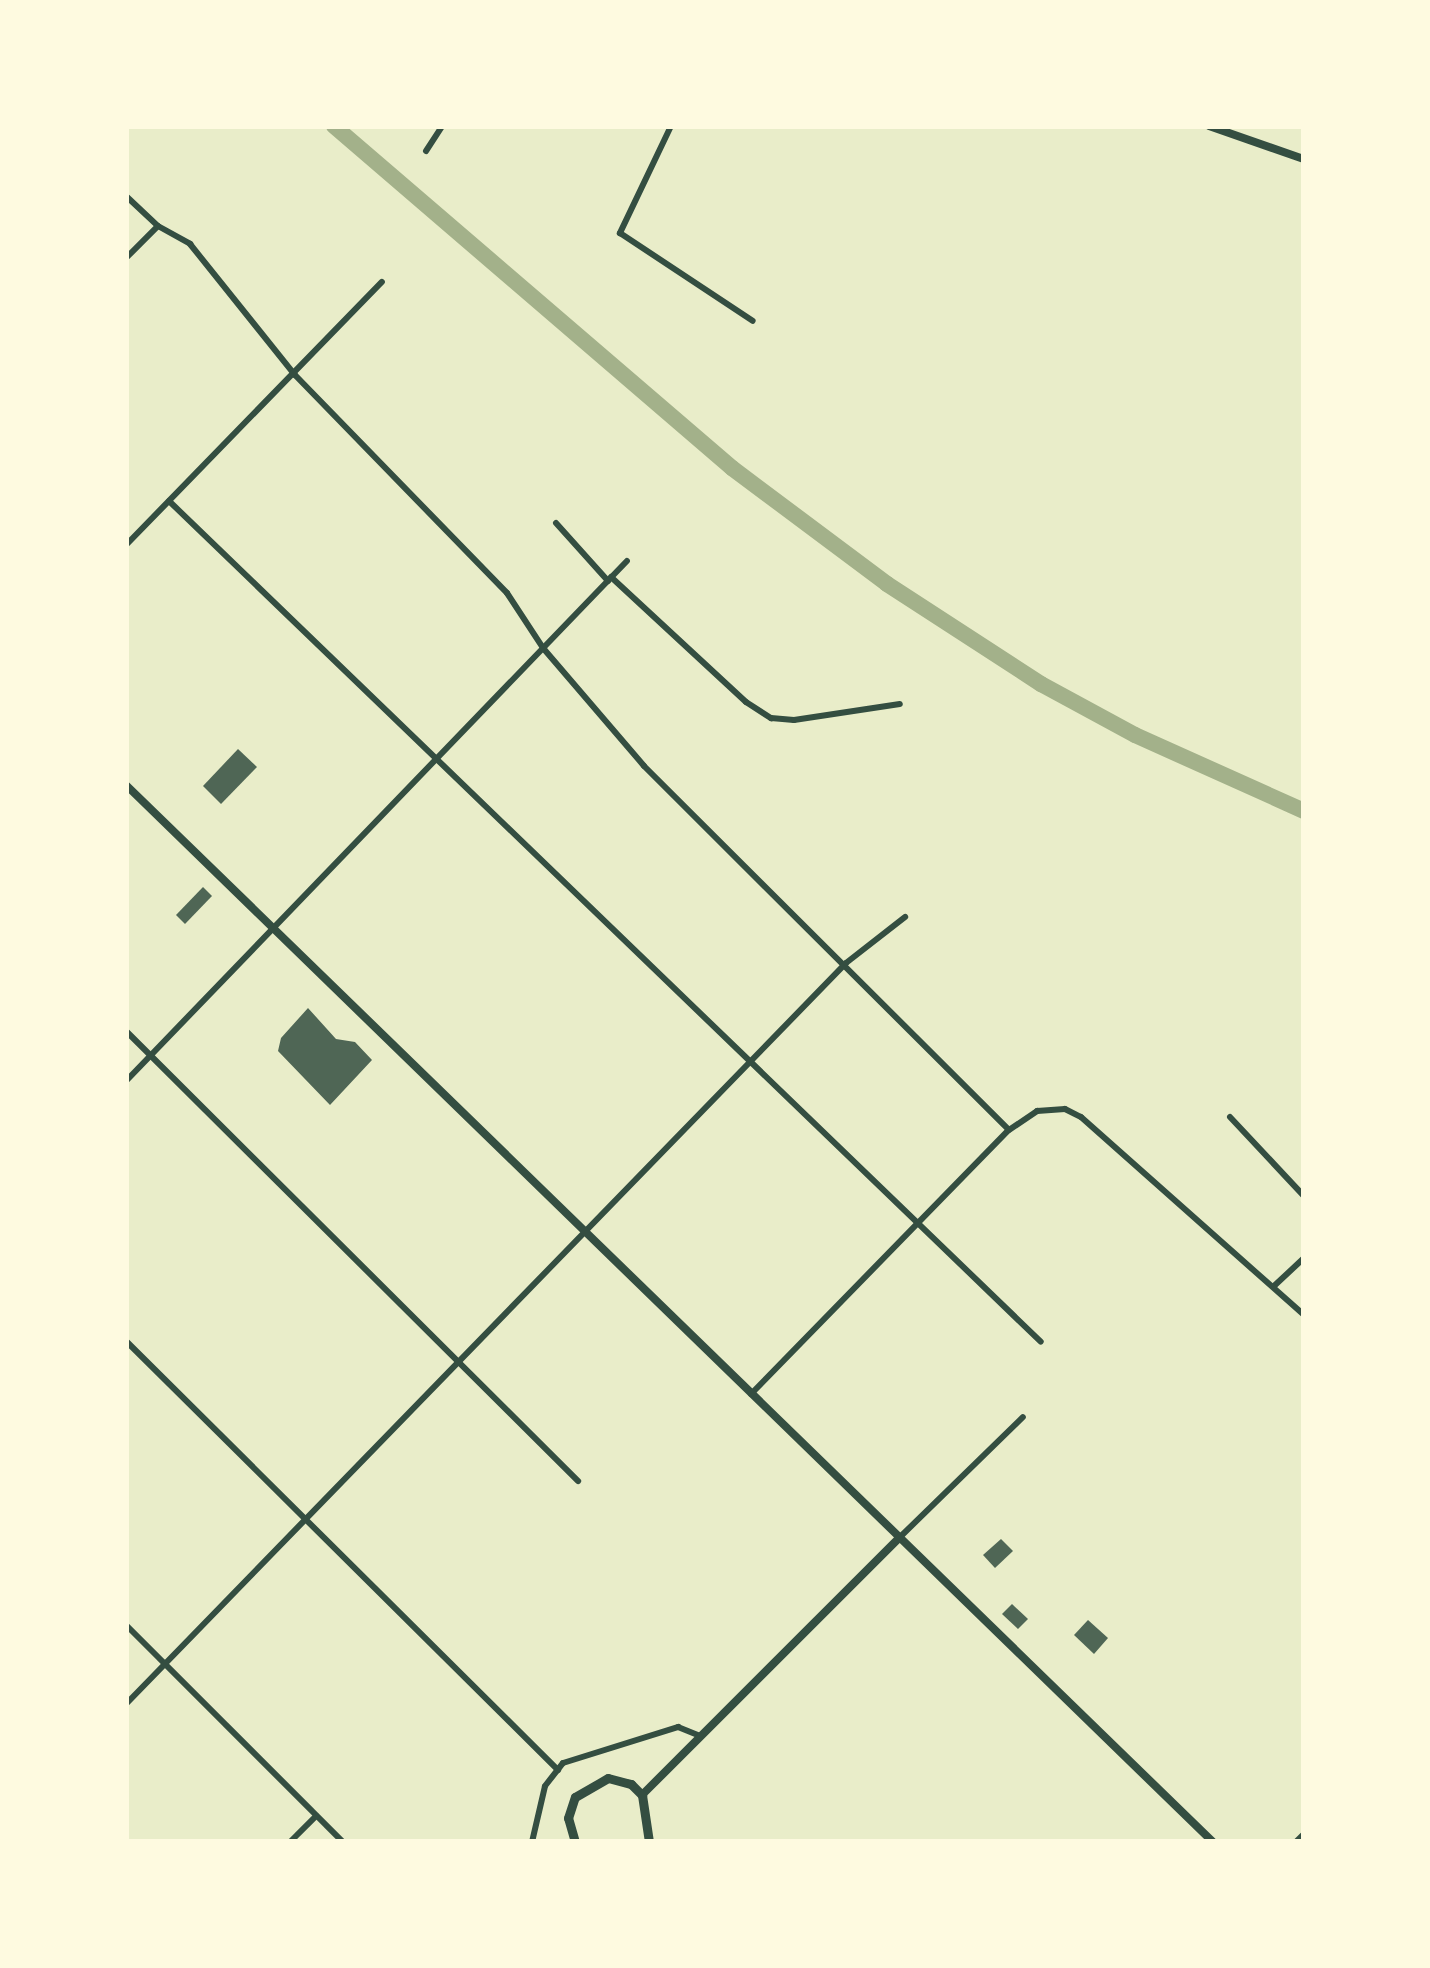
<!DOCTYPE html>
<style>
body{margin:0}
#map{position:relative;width:1430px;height:1968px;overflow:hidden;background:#e9edc9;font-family:"Work Sans",sans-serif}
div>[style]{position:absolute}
.river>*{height:16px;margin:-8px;padding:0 8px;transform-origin:8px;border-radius:8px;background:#a3b18a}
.building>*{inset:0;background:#4f6655}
.minor>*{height:6px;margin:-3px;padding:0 3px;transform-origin:3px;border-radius:3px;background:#344e41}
.tertiary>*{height:8px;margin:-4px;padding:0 4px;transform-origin:4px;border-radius:4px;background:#344e41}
.secondary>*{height:9px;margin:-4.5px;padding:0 4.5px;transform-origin:4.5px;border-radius:4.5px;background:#344e41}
.primary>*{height:9px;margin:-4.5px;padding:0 4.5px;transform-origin:4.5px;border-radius:4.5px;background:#344e41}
span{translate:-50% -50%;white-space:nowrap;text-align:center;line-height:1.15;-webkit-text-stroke:12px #fefae0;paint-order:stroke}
.frame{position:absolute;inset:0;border:129px solid #fefae0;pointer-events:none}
</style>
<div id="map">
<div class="river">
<i style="left:334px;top:126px;width:525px;rotate:40.67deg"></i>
<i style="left:732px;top:468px;width:194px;rotate:36.8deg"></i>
<i style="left:887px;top:584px;width:184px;rotate:33deg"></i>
<i style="left:1041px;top:684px;width:107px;rotate:28.5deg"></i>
<i style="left:1135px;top:735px;width:185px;rotate:24.2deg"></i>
</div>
<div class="building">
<i style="clip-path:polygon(238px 749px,257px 767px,221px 804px,203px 786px)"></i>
<i style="clip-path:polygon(203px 887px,212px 896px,185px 924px,176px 915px)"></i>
<i style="clip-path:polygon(308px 1008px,336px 1039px,355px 1042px,372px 1060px,330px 1105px,278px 1051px,281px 1038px)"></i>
<i style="clip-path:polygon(1001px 1539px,1013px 1551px,995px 1568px,983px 1555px)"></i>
<i style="clip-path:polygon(1012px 1604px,1028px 1619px,1018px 1629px,1002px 1614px)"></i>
<i style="clip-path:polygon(1088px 1620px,1108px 1638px,1094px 1654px,1074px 1635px)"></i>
</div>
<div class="minor">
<i style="left:671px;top:126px;width:119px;rotate:115.5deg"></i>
<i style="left:620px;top:233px;width:159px;rotate:33.5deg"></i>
<i style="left:426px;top:151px;width:30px;rotate:-57deg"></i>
<i style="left:126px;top:196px;width:44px;rotate:43.2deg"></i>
<i style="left:158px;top:226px;width:37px;rotate:29deg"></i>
<i style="left:190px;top:244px;width:168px;rotate:51.3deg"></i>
<i style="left:295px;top:375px;width:304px;rotate:45.8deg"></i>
<i style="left:507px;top:593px;width:66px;rotate:56.8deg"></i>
<i style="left:543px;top:648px;width:155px;rotate:49.4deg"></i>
<i style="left:644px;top:766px;width:515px;rotate:44.92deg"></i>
<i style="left:126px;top:258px;width:45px;rotate:-45deg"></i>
<i style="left:169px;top:501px;width:1211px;rotate:43.96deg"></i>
<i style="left:556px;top:523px;width:78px;rotate:48.1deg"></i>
<i style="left:126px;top:545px;width:367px;rotate:-45.8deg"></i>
<i style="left:611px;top:577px;width:184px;rotate:42.8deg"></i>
<i style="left:746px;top:702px;width:30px;rotate:33deg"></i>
<i style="left:771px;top:718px;width:23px;rotate:5deg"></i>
<i style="left:794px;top:720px;width:107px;rotate:-8.6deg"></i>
<i style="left:126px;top:1031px;width:638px;rotate:44.87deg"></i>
<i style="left:126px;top:1081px;width:722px;rotate:-46.07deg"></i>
<i style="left:1230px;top:1117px;width:108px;rotate:46.9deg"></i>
<i style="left:1274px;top:1286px;width:41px;rotate:-43deg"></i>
<i style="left:126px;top:1341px;width:609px;rotate:44.8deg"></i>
<i style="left:751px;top:1394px;width:369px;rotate:-45.7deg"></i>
<i style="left:1009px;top:1130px;width:34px;rotate:-34deg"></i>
<i style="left:1037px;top:1111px;width:28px;rotate:-4deg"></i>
<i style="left:1065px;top:1109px;width:18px;rotate:27deg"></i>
<i style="left:1081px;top:1117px;width:298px;rotate:41.6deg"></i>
<i style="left:899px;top:1538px;width:173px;rotate:-44.3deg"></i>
<i style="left:126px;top:1625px;width:307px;rotate:45deg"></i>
<i style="left:126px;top:1704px;width:1033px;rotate:-45.82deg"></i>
<i style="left:846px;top:963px;width:75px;rotate:-37.9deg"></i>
<i style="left:290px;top:1842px;width:37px;rotate:-45deg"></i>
<i style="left:532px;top:1842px;width:57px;rotate:-76.9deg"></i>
<i style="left:545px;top:1786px;width:29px;rotate:-52deg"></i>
<i style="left:563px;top:1763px;width:121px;rotate:-17.4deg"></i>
<i style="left:678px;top:1727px;width:24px;rotate:22deg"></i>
</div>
<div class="tertiary">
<i style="left:1209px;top:126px;width:101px;rotate:19.2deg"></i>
<i style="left:126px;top:785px;width:1516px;rotate:44.2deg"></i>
<i style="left:642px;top:1795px;width:363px;rotate:-45deg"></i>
</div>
<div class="secondary">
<i style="left:575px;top:1842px;width:25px;rotate:-106deg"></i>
<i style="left:568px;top:1818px;width:22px;rotate:-72deg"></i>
<i style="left:575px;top:1797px;width:38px;rotate:-30deg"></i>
<i style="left:608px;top:1778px;width:24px;rotate:15deg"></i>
<i style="left:631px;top:1784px;width:16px;rotate:45deg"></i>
<i style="left:642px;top:1795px;width:48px;rotate:81.5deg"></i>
</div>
<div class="primary">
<i style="left:1297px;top:1842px;width:10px;rotate:-45deg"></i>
</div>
<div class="frame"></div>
</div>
